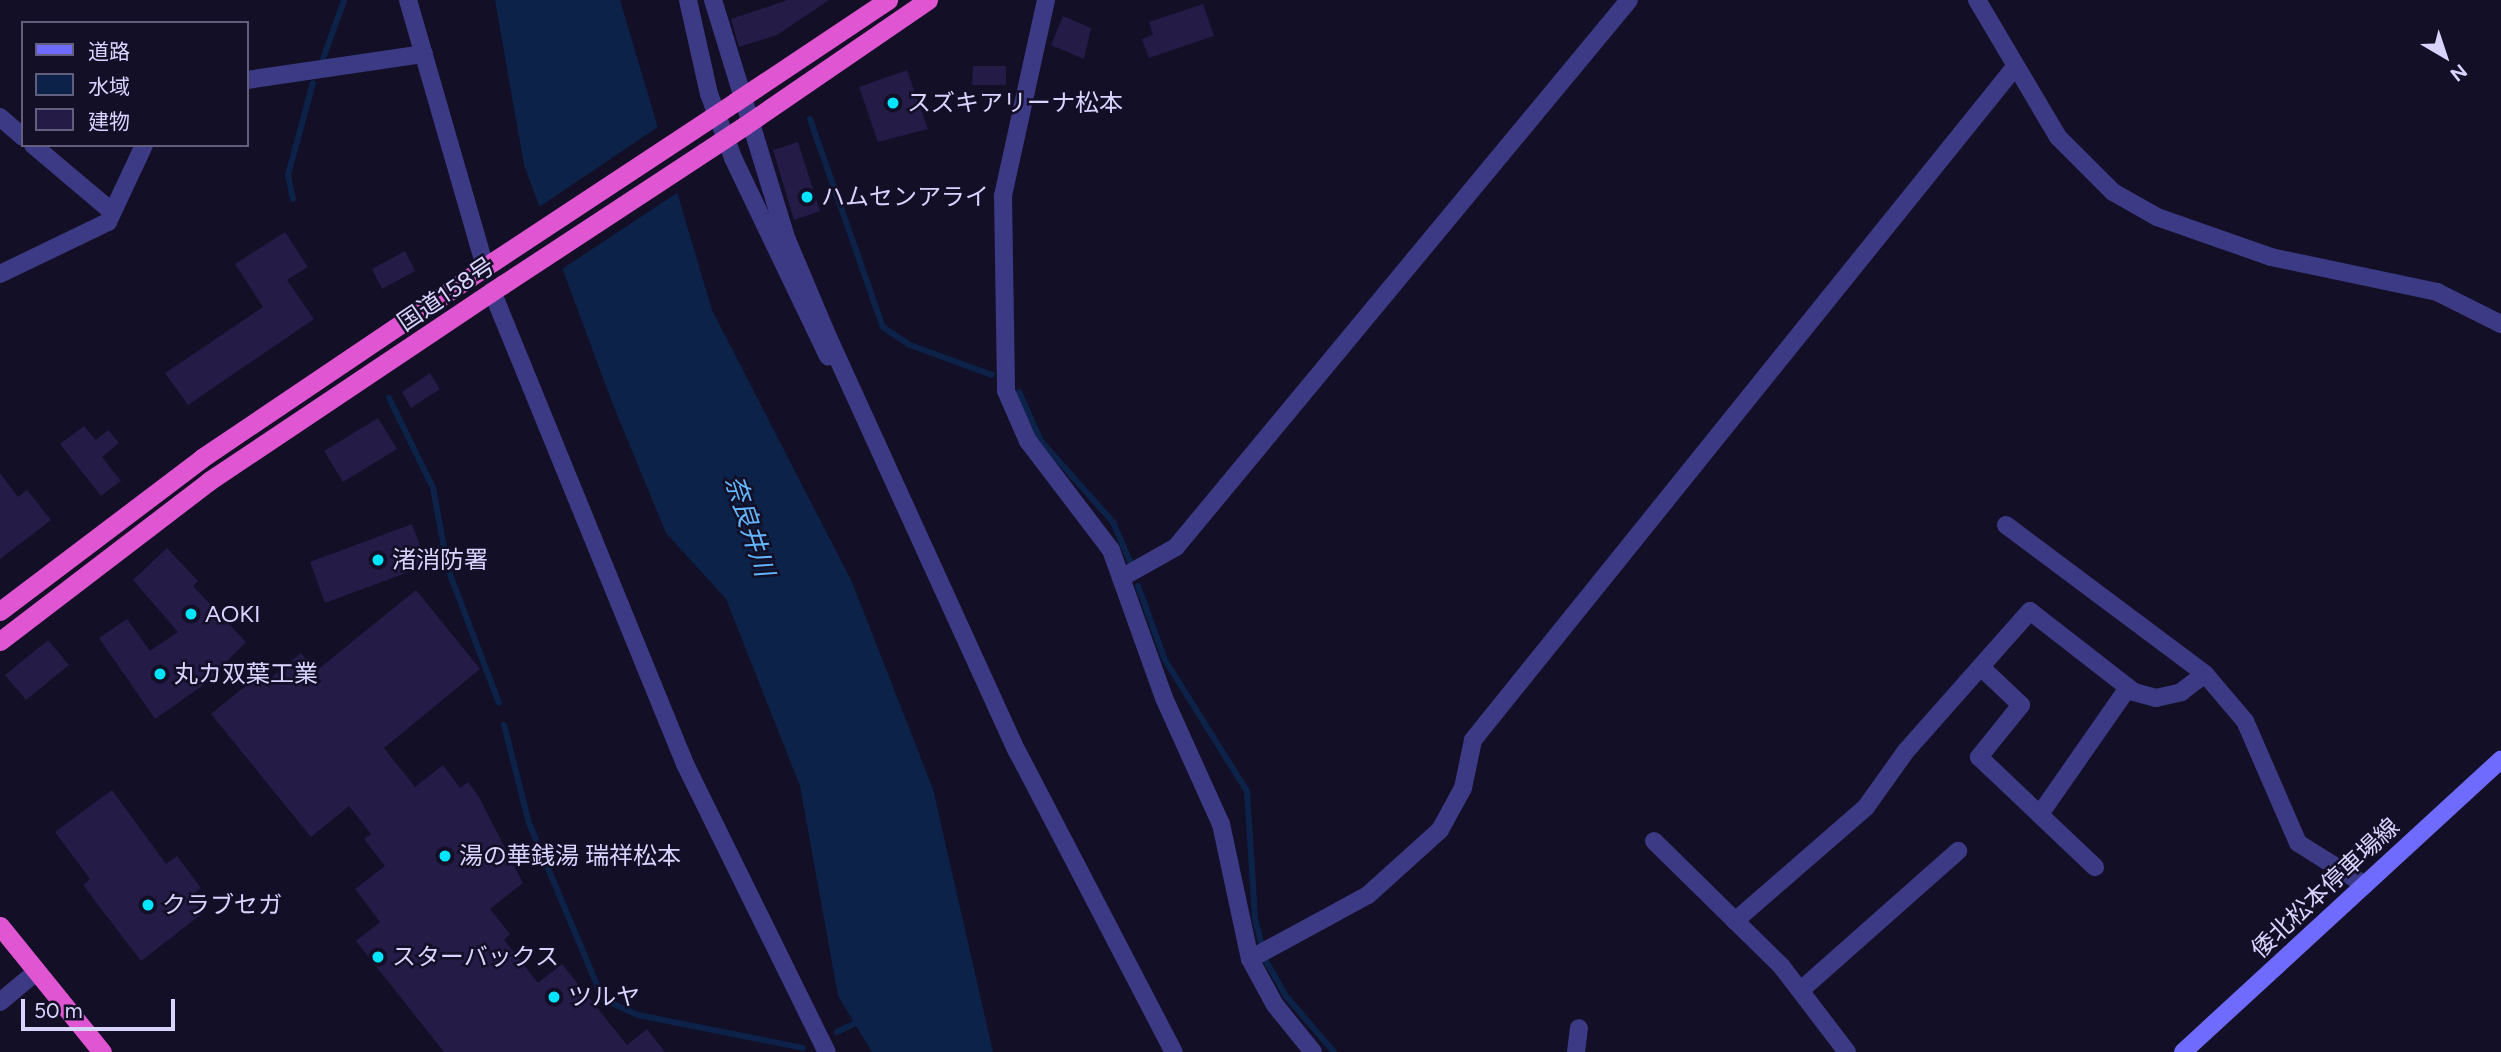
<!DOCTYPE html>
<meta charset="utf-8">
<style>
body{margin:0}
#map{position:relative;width:2501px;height:1052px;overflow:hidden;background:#130f26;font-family:Figtree,"Noto Sans JP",sans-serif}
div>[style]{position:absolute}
.water>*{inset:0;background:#0c2248}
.pier>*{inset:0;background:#130f26}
.stream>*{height:6px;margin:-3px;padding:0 3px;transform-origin:3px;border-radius:3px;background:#0c2248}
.building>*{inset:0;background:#241b47}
.minor>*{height:18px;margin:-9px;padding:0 9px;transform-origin:9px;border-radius:9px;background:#3d3a85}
.tertiary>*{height:18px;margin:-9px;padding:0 9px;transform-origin:9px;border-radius:9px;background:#3d3a85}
.secondary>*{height:18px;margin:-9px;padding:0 9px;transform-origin:9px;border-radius:9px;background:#6f6bff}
.trunk>*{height:19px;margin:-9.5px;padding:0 9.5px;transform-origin:9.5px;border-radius:9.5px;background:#e055d1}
.trunk-bridge>*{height:19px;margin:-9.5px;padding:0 9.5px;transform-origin:9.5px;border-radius:9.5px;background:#e055d1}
.dots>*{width:19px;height:19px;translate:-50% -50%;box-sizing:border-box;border:4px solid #130f26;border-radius:50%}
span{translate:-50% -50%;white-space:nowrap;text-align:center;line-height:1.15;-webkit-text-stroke:5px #130f26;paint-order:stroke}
.poi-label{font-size:24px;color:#d9d4ff}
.left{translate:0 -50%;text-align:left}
.street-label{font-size:24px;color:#d9d4ff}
.water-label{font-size:26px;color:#62b6ff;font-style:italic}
.legend{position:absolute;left:21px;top:21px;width:228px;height:126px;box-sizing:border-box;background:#130f26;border:2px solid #625e7d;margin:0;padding:9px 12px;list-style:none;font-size:21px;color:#d9d4ff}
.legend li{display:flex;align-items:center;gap:14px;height:35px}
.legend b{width:35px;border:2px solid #625e7d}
.north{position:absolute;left:2410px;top:21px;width:70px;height:70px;-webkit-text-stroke:5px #130f26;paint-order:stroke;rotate:141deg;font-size:19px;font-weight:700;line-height:28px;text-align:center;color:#d9d4ff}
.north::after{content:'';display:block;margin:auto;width:24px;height:32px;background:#d9d4ff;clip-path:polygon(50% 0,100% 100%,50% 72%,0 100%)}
.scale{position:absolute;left:21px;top:999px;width:154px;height:32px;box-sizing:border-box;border:4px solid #d9d4ff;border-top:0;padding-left:9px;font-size:21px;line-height:24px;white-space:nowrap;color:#d9d4ff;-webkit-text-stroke:5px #130f26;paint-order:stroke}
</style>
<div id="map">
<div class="water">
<i style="clip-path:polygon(495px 0,620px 0,712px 310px,852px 582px,933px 789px,993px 1052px,872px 1052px,838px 996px,800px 786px,726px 599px,666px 533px,613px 405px,524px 165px)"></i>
</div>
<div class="pier">
<i style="clip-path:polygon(661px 125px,680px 191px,559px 271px,536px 209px)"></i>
</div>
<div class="stream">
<i style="left:323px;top:59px;width:63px;rotate:-70.4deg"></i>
<i style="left:810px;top:119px;width:220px;rotate:70.7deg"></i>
<i style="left:883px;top:327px;width:32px;rotate:34deg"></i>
<i style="left:910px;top:345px;width:87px;rotate:20.1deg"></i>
<i style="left:293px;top:199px;width:25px;rotate:-102deg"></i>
<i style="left:288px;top:175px;width:95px;rotate:-74.8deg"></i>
<i style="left:1019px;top:392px;width:54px;rotate:65.8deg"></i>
<i style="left:1041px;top:441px;width:108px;rotate:48.4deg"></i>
<i style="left:1113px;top:522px;width:46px;rotate:66.8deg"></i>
<i style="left:389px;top:398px;width:100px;rotate:63.9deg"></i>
<i style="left:433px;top:488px;width:82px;rotate:79.5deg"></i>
<i style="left:448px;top:569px;width:143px;rotate:69.2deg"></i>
<i style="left:1138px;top:586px;width:79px;rotate:70deg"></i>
<i style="left:1165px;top:660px;width:155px;rotate:58deg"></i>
<i style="left:1247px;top:791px;width:128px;rotate:86.4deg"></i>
<i style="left:1255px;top:919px;width:43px;rotate:75.3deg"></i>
<i style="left:1266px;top:961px;width:40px;rotate:60.3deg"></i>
<i style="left:1286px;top:996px;width:74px;rotate:49.4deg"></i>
<i style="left:504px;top:725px;width:101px;rotate:75.7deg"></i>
<i style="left:529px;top:823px;width:191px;rotate:67.2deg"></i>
<i style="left:603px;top:999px;width:38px;rotate:25deg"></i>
<i style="left:638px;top:1015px;width:168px;rotate:11.3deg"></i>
<i style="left:837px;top:1032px;width:25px;rotate:-26deg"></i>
</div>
<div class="building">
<i style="clip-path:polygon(788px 0,829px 0,777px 35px,739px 47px,731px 19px)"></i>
<i style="clip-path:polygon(1203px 4px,1214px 36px,1149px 58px,1142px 39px,1153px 35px,1149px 22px)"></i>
<i style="clip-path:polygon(1063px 16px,1091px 28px,1084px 59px,1051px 45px)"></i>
<i style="clip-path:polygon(973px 66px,1006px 66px,1006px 85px,972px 85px)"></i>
<i style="clip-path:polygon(907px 70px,928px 129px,878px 142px,859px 87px)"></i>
<i style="clip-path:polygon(798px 142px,820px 211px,794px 220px,773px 150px)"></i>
<i style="clip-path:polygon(285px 232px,308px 267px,287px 280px,314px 319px,188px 405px,165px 373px,263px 307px,235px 264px)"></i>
<i style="clip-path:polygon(405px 251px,415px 271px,382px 289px,372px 269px)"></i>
<i style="clip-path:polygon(430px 373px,440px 389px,411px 408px,402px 392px)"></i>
<i style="clip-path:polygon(378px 418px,397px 449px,343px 482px,324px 451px)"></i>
<i style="clip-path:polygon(84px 426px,96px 440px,108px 430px,119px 443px,102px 457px,121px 481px,101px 496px,60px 444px)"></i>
<i style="clip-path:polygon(0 473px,18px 497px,27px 490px,51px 520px,0 559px)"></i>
<i style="clip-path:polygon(412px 524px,427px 565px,325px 603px,310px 562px)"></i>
<i style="clip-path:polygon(167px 548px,198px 581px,193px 586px,246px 642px,205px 684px,155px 719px,99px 638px,127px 619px,150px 651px,178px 632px,133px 580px)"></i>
<i style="clip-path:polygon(416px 590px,480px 669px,384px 748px,415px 787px,443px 765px,460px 788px,468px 782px,479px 797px,523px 883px,490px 909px,510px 934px,504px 940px,538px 983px,562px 964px,627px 1045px,647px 1029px,665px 1052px,444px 1052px,356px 941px,380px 922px,355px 889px,385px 866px,364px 839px,371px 834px,349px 806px,311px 837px,211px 714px,259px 675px,265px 683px,301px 653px,316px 671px)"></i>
<i style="clip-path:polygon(48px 640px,69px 665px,26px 700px,5px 675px)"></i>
<i style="clip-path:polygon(112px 790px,166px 864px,177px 856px,201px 888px,190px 896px,203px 913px,141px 961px,83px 885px,90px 879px,55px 832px)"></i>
</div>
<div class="minor">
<i style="left:408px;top:0;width:278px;rotate:73.9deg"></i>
<i style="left:688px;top:0;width:96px;rotate:77.4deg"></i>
<i style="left:709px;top:94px;width:68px;rotate:69.4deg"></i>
<i style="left:733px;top:158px;width:220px;rotate:64.4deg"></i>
<i style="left:713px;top:0;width:251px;rotate:72.9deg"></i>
<i style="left:787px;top:240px;width:105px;rotate:67.1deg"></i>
<i style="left:828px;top:337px;width:455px;rotate:65.5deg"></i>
<i style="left:1017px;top:751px;width:339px;rotate:62.5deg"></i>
<i style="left:1046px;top:0;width:201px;rotate:102.4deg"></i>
<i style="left:1003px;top:196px;width:195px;rotate:89.1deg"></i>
<i style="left:1006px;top:391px;width:55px;rotate:66.3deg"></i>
<i style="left:1028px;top:441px;width:137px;rotate:52.7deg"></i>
<i style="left:1111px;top:550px;width:157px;rotate:70.3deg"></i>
<i style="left:1164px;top:698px;width:138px;rotate:65.7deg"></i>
<i style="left:1221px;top:824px;width:138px;rotate:77.9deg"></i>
<i style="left:1250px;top:959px;width:52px;rotate:61.5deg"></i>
<i style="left:1275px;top:1005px;width:60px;rotate:51deg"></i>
<i style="left:247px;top:80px;width:179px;rotate:-8.4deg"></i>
<i style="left:0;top:117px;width:30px;rotate:41deg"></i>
<i style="left:33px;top:145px;width:101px;rotate:40.2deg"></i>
<i style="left:0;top:274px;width:120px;rotate:-25.7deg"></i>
<i style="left:108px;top:222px;width:85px;rotate:-64.9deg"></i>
<i style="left:492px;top:291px;width:511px;rotate:67.8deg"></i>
<i style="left:685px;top:764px;width:321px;rotate:63.8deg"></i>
<i style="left:2006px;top:525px;width:249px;rotate:36.8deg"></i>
<i style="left:2205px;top:674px;width:62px;rotate:49.6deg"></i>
<i style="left:2245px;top:721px;width:133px;rotate:66.5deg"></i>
<i style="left:2298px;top:843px;width:79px;rotate:32.1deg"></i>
<i style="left:1121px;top:578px;width:63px;rotate:-29.4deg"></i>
<i style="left:1176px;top:547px;width:710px;rotate:-50.37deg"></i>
<i style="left:1984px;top:670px;width:51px;rotate:43.4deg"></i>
<i style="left:2021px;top:705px;width:67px;rotate:128.9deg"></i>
<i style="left:1979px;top:757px;width:160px;rotate:43.5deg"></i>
<i style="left:2040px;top:814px;width:154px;rotate:-55.1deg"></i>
<i style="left:1654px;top:841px;width:180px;rotate:44.5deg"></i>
<i style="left:1782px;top:967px;width:107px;rotate:52.6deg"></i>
<i style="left:1735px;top:921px;width:174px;rotate:-41deg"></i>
<i style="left:1866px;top:807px;width:69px;rotate:-54.5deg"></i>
<i style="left:1906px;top:751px;width:187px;rotate:-48.5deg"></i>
<i style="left:2030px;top:611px;width:132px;rotate:37.9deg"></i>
<i style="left:2134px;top:692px;width:23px;rotate:15deg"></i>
<i style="left:2156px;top:698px;width:26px;rotate:-13deg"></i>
<i style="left:2181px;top:692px;width:30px;rotate:-37deg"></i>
<i style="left:1250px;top:959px;width:134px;rotate:-28.5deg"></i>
<i style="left:1368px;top:895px;width:97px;rotate:-42.1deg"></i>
<i style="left:1440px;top:830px;width:48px;rotate:-61.3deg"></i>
<i style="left:1463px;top:788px;width:49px;rotate:-78.2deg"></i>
<i style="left:1473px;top:740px;width:863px;rotate:-51.16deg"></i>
<i style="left:1801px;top:990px;width:210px;rotate:-41.5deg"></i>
<i style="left:0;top:1002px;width:47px;rotate:-39.8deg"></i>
<i style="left:1576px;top:1052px;width:24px;rotate:-83deg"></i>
</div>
<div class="tertiary">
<i style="left:1977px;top:0;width:159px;rotate:59.4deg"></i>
<i style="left:2058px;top:137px;width:78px;rotate:45deg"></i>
<i style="left:2113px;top:192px;width:51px;rotate:29.6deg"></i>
<i style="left:2157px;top:217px;width:121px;rotate:19.3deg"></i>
<i style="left:2271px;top:257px;width:170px;rotate:11.9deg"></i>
<i style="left:2437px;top:292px;width:72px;rotate:26.6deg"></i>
</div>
<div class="secondary">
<i style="left:2183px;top:1052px;width:432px;rotate:-42.6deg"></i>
</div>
<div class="trunk">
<i style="left:735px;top:102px;width:184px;rotate:-33.7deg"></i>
<i style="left:744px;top:126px;width:223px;rotate:-34.4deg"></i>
<i style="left:0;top:611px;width:253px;rotate:-37.1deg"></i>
<i style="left:202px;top:458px;width:352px;rotate:-34deg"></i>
<i style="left:0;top:641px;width:263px;rotate:-37.4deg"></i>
<i style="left:209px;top:481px;width:353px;rotate:-33.8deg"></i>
<i style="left:0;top:926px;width:162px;rotate:51deg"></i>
</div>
<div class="trunk-bridge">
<i style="left:494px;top:261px;width:289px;rotate:-33.4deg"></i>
<i style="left:502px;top:285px;width:290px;rotate:-33.3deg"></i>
</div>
<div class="dots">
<i style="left:893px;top:103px;background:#00e5ff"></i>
<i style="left:807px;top:197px;background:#00e5ff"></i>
<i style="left:378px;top:560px;background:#00e5ff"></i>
<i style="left:191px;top:614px;background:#00e5ff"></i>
<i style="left:160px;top:674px;background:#00e5ff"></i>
<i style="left:445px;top:856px;background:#00e5ff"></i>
<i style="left:148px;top:905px;background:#00e5ff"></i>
<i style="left:378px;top:957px;background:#00e5ff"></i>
<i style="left:554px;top:997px;background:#00e5ff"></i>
</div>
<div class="poi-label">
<span class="left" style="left:907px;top:103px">スズキアリーナ松本</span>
<span class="left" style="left:821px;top:197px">ハムセンアライ</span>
<span class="left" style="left:392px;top:560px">渚消防署</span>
<span class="left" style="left:205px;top:614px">AOKI</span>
<span class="left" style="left:174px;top:674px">丸カ双葉工業</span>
<span class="left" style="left:459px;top:856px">湯の華銭湯 瑞祥松本</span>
<span class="left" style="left:162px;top:905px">クラブセガ</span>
<span class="left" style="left:392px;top:957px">スターバックス</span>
<span class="left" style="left:568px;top:997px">ツルヤ</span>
</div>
<div class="street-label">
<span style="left:446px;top:294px;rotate:-34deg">国道158号</span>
<span style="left:2325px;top:888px;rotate:-43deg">倭北松本停車場線</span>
</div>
<div class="water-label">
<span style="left:749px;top:526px;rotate:72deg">奈良井川</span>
</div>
<ul class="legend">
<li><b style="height:9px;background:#6f6bff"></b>道路</li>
<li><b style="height:19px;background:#0c2248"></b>水域</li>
<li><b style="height:19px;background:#241b47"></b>建物</li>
</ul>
<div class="north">N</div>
<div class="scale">50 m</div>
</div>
